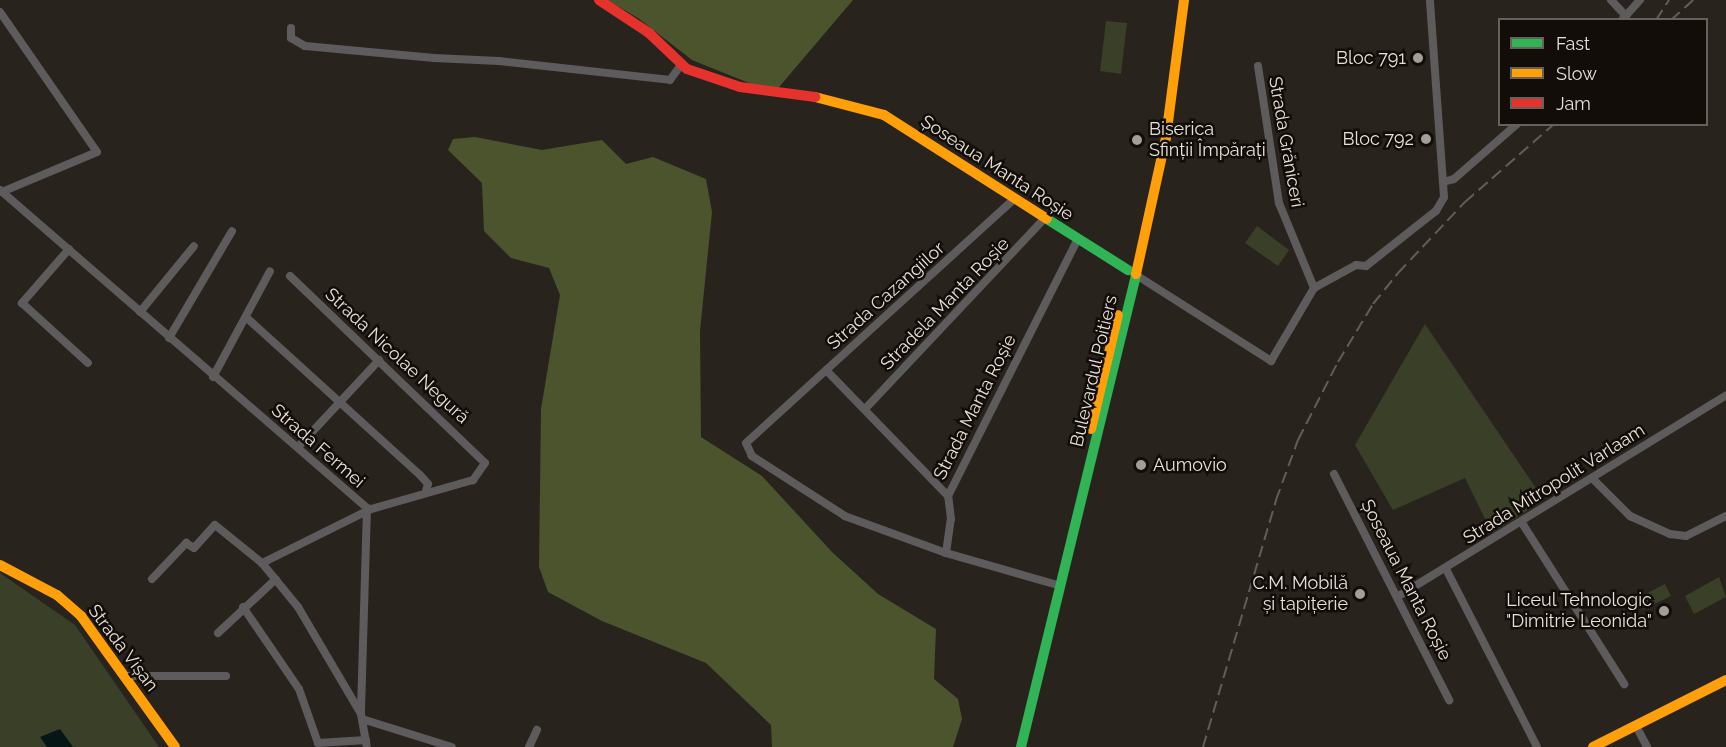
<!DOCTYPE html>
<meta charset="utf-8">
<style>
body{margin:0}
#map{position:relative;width:1726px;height:747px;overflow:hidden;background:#29231e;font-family:Raleway,sans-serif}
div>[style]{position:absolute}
.green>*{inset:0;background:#3a3f28}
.forest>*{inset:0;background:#4c542e}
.water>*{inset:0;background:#061516}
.street>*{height:8px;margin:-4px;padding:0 4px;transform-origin:4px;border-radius:4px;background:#5e5b5c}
.fast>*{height:10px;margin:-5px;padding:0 5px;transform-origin:5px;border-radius:5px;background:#30b455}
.slow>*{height:10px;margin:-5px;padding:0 5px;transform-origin:5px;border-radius:5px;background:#ff9f0a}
.jam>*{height:10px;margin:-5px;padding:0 5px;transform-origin:5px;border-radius:5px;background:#e5322d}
.rail>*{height:2px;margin-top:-1px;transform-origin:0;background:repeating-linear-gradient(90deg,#605d5a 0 12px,transparent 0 18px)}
.dots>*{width:16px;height:16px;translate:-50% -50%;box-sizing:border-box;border:3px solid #120d09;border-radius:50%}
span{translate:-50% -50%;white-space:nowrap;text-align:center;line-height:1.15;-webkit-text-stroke:5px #120d09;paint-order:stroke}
.poi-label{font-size:18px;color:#e7e0d9}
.right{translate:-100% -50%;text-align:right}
.left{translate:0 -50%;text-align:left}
.street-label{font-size:18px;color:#e7e0d9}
.legend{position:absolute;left:1498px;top:18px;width:210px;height:108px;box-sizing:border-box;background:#120d09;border:2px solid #67615c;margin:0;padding:8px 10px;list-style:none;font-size:18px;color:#e7e0d9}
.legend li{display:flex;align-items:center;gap:12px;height:30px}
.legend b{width:30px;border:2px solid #67615c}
</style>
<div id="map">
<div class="green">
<i style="clip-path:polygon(1106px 21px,1127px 23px,1121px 74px,1100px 71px)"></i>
<i style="clip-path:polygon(1257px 226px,1289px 250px,1278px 266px,1245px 243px)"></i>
<i style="clip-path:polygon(1425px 324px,1544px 500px,1492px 533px,1465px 478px,1393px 510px,1355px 445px)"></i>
<i style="clip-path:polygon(0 573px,75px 625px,159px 747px,0 747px)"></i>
<i style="clip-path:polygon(1719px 577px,1726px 597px,1694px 614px,1685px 596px)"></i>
<i style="clip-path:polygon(1665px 584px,1671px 596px,1642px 610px,1636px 599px)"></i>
</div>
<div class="forest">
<i style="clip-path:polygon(607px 0,853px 0,774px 93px,692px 60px,638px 18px)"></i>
<i style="clip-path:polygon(475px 137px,542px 150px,602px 140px,626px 164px,653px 157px,706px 179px,712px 212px,700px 331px,701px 437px,762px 476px,832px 552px,878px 594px,936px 629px,934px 679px,958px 699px,962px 719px,953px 747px,772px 747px,771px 725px,706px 663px,602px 621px,548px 592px,539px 567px,541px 409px,560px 295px,549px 268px,511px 258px,484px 231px,482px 183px,448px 150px,453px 139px)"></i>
</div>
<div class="water">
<i style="clip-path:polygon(60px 729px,73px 747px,47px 747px,40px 737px)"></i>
</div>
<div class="street">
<i style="left:1611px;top:0;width:22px;rotate:47deg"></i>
<i style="left:0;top:12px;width:170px;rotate:55.3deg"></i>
<i style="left:97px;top:152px;width:103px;rotate:157.2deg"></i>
<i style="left:1622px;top:20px;width:27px;rotate:-48deg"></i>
<i style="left:291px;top:28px;width:10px;rotate:90deg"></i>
<i style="left:291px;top:38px;width:16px;rotate:30deg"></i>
<i style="left:305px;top:46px;width:130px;rotate:5.3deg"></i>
<i style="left:434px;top:58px;width:65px;rotate:2.6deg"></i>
<i style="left:499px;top:61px;width:172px;rotate:6.3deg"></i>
<i style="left:670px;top:80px;width:19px;rotate:-54deg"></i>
<i style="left:1258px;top:66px;width:139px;rotate:81.3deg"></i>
<i style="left:1279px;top:203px;width:92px;rotate:67.6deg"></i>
<i style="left:1443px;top:182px;width:11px;rotate:-15deg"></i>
<i style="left:1454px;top:179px;width:84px;rotate:-41.1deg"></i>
<i style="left:0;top:190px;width:486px;rotate:40.9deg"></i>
<i style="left:367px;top:508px;width:206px;rotate:91.7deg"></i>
<i style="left:361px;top:714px;width:34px;rotate:80deg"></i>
<i style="left:69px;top:249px;width:72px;rotate:131deg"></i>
<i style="left:22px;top:303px;width:89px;rotate:42.3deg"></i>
<i style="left:1133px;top:273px;width:164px;rotate:32.5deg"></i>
<i style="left:1271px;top:361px;width:85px;rotate:-59.5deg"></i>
<i style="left:1314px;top:288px;width:48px;rotate:-28.7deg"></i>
<i style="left:1356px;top:265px;width:10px;rotate:6deg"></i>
<i style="left:1366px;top:266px;width:89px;rotate:-38.2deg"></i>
<i style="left:1436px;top:211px;width:16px;rotate:-60deg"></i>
<i style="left:1444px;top:197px;width:197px;rotate:-94.1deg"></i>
<i style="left:290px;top:276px;width:270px;rotate:43.8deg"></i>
<i style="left:485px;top:463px;width:21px;rotate:125deg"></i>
<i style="left:473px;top:480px;width:106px;rotate:164.1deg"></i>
<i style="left:371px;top:509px;width:122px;rotate:153.6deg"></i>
<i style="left:262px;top:563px;width:57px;rotate:50.7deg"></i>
<i style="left:298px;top:607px;width:124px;rotate:59.5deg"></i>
<i style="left:140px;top:312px;width:85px;rotate:-50.7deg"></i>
<i style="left:248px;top:319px;width:232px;rotate:42.2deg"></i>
<i style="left:420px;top:475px;width:12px;rotate:48deg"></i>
<i style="left:428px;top:484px;width:7px;rotate:106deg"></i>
<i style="left:169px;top:338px;width:124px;rotate:-59.5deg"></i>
<i style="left:826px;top:370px;width:175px;rotate:45.9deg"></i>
<i style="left:213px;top:377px;width:120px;rotate:-61.7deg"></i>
<i style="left:865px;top:409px;width:262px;rotate:-46.7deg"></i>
<i style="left:298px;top:447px;width:119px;rotate:-47deg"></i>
<i style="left:1334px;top:474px;width:254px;rotate:63deg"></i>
<i style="left:1592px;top:478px;width:54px;rotate:45deg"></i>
<i style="left:1630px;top:516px;width:44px;rotate:24.2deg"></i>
<i style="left:1670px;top:534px;width:16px;rotate:7deg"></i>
<i style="left:1686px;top:536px;width:45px;rotate:-26.6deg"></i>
<i style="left:1522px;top:523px;width:191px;rotate:57.6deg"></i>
<i style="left:946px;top:553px;width:108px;rotate:-159.9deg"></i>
<i style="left:845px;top:516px;width:111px;rotate:-147.2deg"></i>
<i style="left:752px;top:456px;width:14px;rotate:-115deg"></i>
<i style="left:746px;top:443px;width:364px;rotate:-42.3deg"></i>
<i style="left:1446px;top:569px;width:200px;rotate:62.9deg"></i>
<i style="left:152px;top:579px;width:50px;rotate:-46.6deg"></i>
<i style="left:186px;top:543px;width:9px;rotate:32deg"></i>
<i style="left:194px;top:548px;width:31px;rotate:-48deg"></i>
<i style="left:215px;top:525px;width:60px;rotate:39deg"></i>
<i style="left:1061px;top:586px;width:120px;rotate:-164deg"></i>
<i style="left:946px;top:553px;width:34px;rotate:-82deg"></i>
<i style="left:951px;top:519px;width:23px;rotate:-97deg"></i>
<i style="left:948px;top:496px;width:288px;rotate:-63.2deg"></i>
<i style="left:1397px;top:597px;width:386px;rotate:-31.5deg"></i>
<i style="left:243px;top:607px;width:99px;rotate:55.7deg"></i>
<i style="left:299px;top:689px;width:57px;rotate:70.6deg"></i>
<i style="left:318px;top:743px;width:48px;rotate:-3.6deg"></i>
<i style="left:218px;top:633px;width:79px;rotate:-43deg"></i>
<i style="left:124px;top:676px;width:102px"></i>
<i style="left:362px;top:719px;width:94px;rotate:17.3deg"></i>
<i style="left:1636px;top:726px;width:24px;rotate:62deg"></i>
<i style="left:529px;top:747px;width:19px;rotate:-65deg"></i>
</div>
<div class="fast">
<i style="left:1047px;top:219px;width:96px;rotate:32.2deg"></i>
<i style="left:1021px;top:747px;width:487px;rotate:-76.3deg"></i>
</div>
<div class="slow">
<i style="left:815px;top:97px;width:71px;rotate:14.6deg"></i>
<i style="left:884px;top:115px;width:193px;rotate:32.5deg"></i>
<i style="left:1136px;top:274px;width:140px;rotate:-77.6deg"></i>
<i style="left:1166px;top:137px;width:138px;rotate:-82.5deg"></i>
<i style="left:1091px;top:429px;width:117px;rotate:-76.7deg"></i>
<i style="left:0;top:565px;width:64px;rotate:27.8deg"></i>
<i style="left:57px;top:595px;width:32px;rotate:41deg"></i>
<i style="left:81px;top:616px;width:161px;rotate:54.3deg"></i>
<i style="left:1593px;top:747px;width:149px;rotate:-26.7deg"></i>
</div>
<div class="jam">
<i style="left:599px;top:0;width:60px;rotate:33.4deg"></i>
<i style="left:649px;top:33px;width:52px;rotate:43.5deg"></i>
<i style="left:687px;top:69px;width:56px;rotate:18.8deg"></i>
<i style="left:740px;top:87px;width:76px;rotate:7.6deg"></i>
</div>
<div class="rail">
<i style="left:1656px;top:20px;width:24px;rotate:-57deg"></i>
<i style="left:1671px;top:20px;width:30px;rotate:-42deg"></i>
<i style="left:1203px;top:747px;width:258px;rotate:-73.5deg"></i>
<i style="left:1276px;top:500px;width:64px;rotate:-69.9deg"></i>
<i style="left:1298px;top:440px;width:88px;rotate:-62.9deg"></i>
<i style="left:1338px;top:362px;width:68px;rotate:-58.9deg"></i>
<i style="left:1373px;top:304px;width:40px;rotate:-51deg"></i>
<i style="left:1398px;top:273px;width:98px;rotate:-46.7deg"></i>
<i style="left:1465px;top:202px;width:118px;rotate:-41.2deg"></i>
</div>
<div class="dots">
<i style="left:1418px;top:58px;background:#a49e98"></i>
<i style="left:1426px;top:139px;background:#a49e98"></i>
<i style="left:1137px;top:140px;background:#a49e98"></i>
<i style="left:1141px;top:465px;background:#a49e98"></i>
<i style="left:1360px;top:594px;background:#a49e98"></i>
<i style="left:1664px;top:611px;background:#a49e98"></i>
</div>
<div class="poi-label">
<span class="right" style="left:1406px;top:58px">Bloc 791</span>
<span class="left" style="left:1149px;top:140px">Biserica<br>Sfinții Împărați</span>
<span class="right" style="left:1414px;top:139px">Bloc 792</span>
<span class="left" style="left:1153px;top:465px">Aumovio</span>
<span class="right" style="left:1348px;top:594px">C.M. Mobilă<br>și tapițerie</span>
<span class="right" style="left:1652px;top:611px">Liceul Tehnologic<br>"Dimitrie Leonida"</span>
</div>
<div class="street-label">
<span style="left:1286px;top:142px;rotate:80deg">Strada Grăniceri</span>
<span style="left:997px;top:168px;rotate:33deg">Șoseaua Manta Roșie</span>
<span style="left:886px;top:296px;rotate:-42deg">Strada Cazangiilor</span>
<span style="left:945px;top:304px;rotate:-46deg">Stradela Manta Roșie</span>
<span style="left:397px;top:356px;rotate:43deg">Strada Nicolae Negură</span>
<span style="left:1094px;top:371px;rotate:-77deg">Bulevardul Poitiers</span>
<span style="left:975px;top:407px;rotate:-63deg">Strada Manta Roșie</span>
<span style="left:318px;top:446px;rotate:41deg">Strada Fermei</span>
<span style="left:1554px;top:484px;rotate:-32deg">Strada Mitropolit Varlaam</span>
<span style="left:1406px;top:580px;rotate:63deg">Șoseaua Manta Roșie</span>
<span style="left:123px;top:648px;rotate:53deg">Strada Vișan</span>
</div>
<ul class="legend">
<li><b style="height:8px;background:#30b455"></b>Fast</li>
<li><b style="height:8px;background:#ff9f0a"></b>Slow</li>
<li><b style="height:8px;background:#e5322d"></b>Jam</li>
</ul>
</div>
